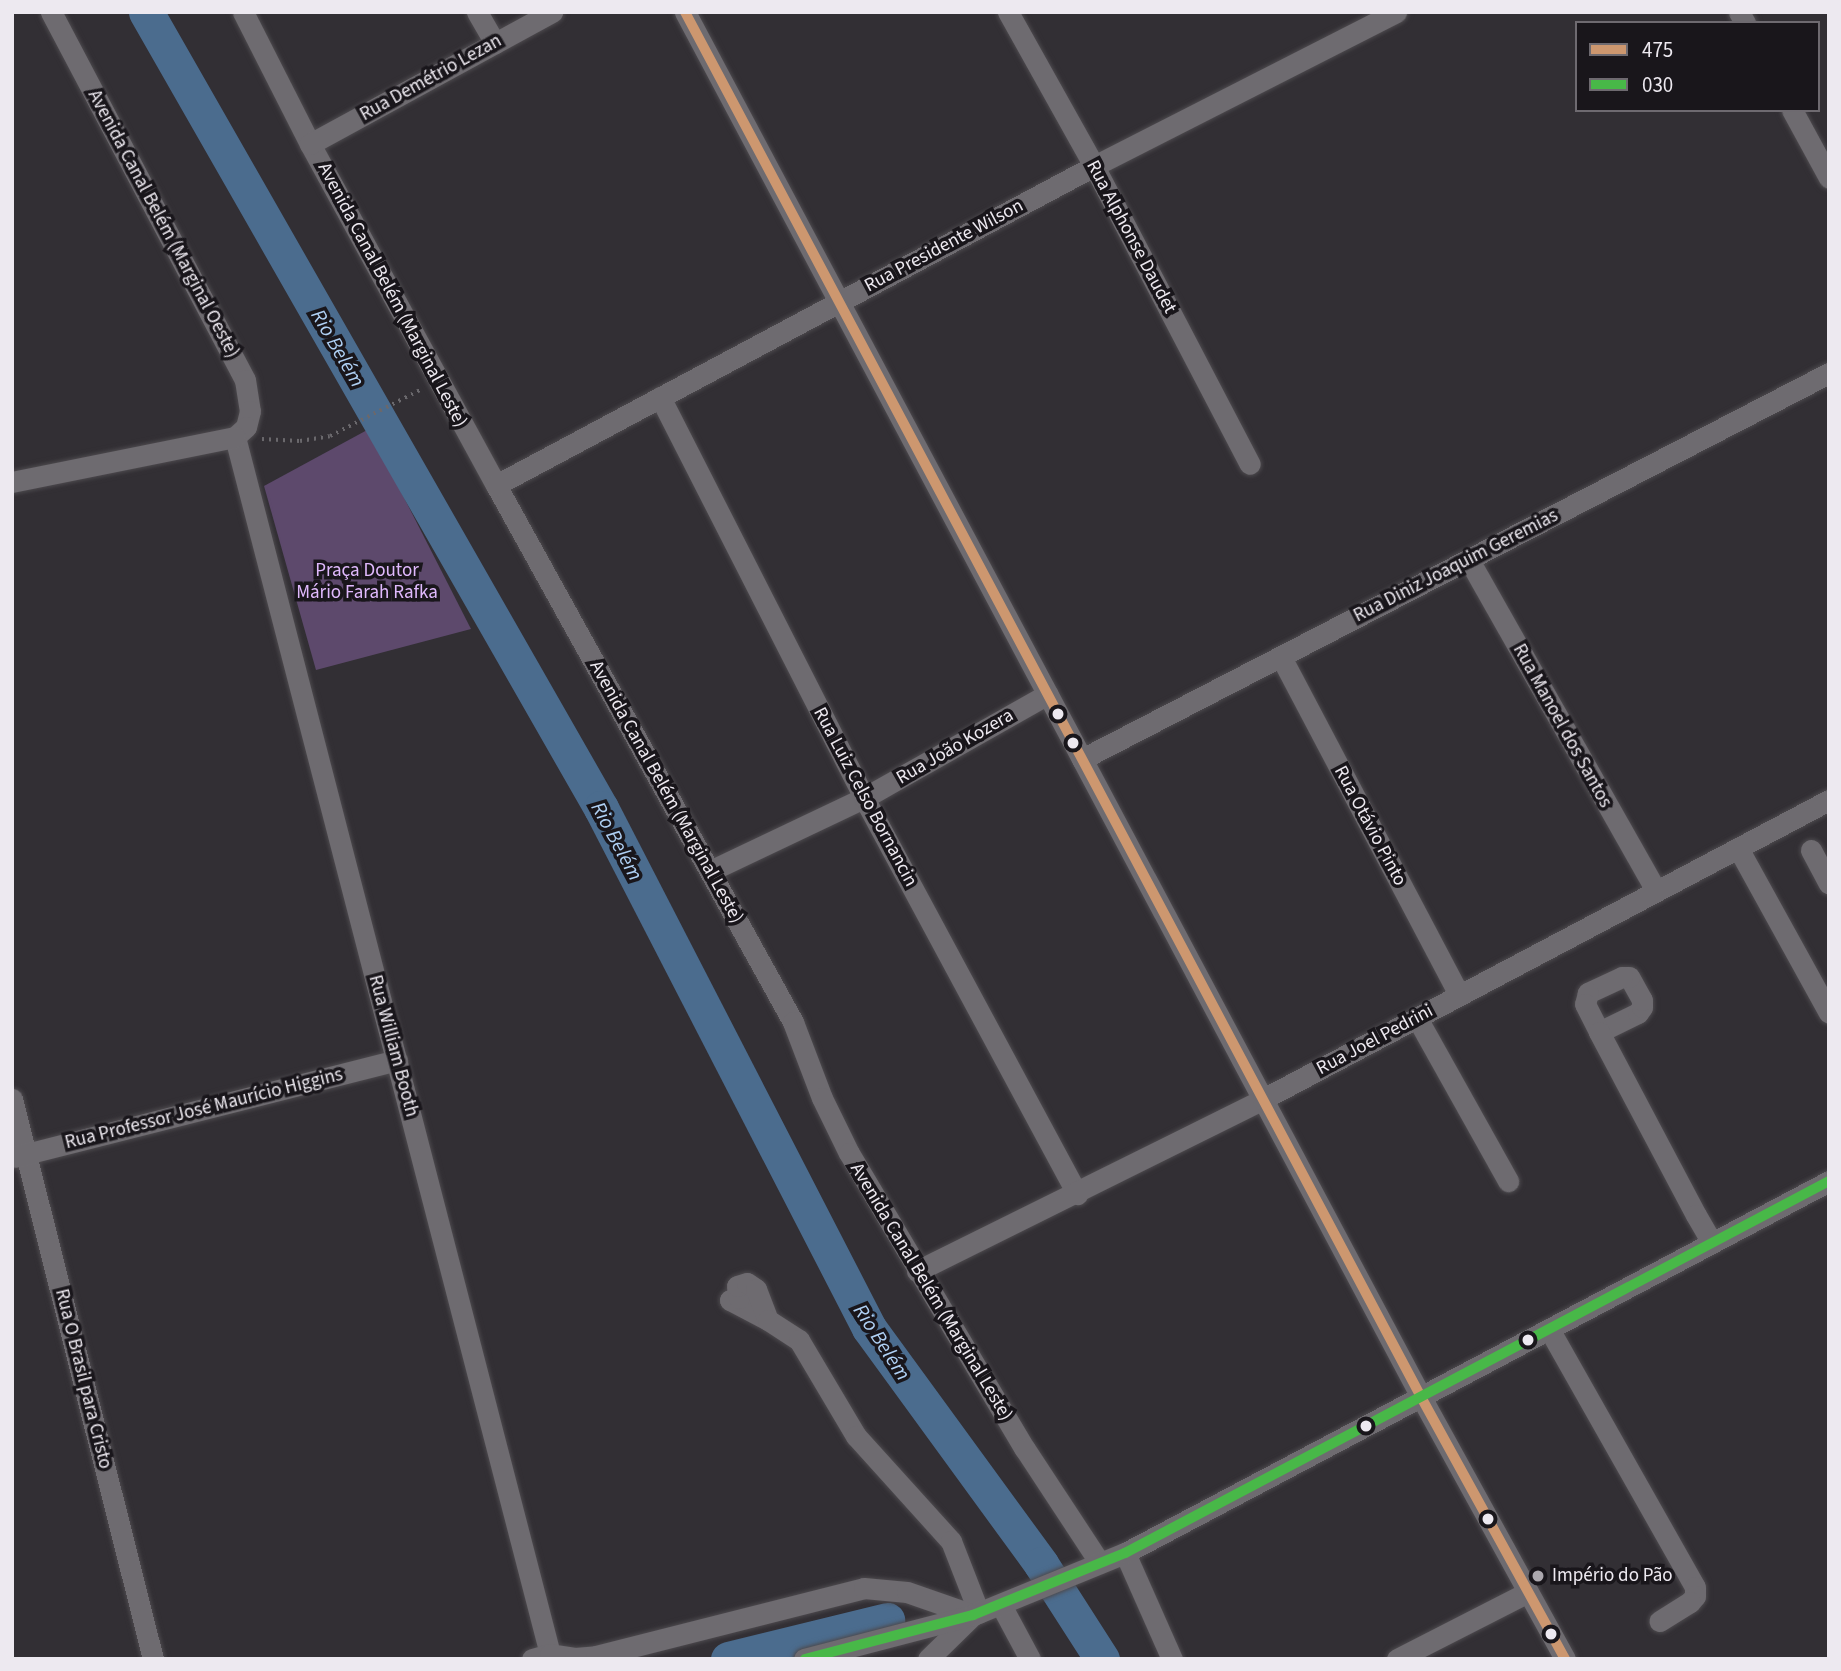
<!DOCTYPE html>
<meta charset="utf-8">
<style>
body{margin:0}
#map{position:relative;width:1841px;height:1671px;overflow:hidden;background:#322f34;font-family:"Source Sans 3",sans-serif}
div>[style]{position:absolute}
.green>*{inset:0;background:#5d496c}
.river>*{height:35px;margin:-17.5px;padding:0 17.5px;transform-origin:17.5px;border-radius:17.5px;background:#4b6c8e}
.path>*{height:3.5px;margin-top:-1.75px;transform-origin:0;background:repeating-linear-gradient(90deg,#6a686c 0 2px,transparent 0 7px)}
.roads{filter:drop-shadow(0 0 2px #4d4a4e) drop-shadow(0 0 2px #4d4a4e)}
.minor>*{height:21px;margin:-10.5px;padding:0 10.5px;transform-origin:10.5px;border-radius:10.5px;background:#6e6b70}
.bus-1>*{height:10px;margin:-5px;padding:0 5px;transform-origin:5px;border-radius:5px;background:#cd976f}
.bus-2>*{height:10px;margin:-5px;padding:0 5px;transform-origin:5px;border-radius:5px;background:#48b848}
.dots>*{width:19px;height:19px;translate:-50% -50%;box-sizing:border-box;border:4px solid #19161b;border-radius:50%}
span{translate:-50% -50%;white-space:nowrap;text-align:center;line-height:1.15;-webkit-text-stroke:7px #19161b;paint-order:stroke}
.street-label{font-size:19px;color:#ede9f0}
.park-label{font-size:19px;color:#e0b9fd}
.poi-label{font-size:19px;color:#ede9f0}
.left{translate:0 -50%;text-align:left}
.water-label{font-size:21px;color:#afd0f4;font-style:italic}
.frame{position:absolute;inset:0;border:14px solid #ede9f0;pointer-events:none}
.legend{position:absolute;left:1575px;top:21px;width:245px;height:91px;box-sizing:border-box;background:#19161b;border:2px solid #6e6a70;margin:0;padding:9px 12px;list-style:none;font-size:21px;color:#ede9f0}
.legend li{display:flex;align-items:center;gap:14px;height:35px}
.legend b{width:35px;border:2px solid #6e6a70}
</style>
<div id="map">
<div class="green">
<i style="clip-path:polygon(369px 429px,471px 629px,316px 670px,264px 486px)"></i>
</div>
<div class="river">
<i style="left:146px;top:12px;width:917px;rotate:60.25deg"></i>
<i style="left:601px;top:808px;width:585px;rotate:62.73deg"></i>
<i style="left:869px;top:1328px;width:292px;rotate:53.9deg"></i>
<i style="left:1041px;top:1564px;width:113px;rotate:57.3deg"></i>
<i style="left:728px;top:1659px;width:164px;rotate:-13.8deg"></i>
</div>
<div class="path">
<i style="left:262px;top:439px;width:38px;rotate:3deg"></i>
<i style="left:300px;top:441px;width:30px;rotate:-9deg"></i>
<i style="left:330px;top:436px;width:101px;rotate:-27.1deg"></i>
</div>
<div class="roads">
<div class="minor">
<i style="left:51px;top:12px;width:416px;rotate:62.2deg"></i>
<i style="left:245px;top:380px;width:31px;rotate:81deg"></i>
<i style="left:250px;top:411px;width:16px;rotate:104deg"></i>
<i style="left:246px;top:427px;width:15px;rotate:138deg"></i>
<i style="left:243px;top:12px;width:148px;rotate:63.1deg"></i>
<i style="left:310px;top:144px;width:388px;rotate:61.4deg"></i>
<i style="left:496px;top:485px;width:614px;rotate:61.05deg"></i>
<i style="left:793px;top:1022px;width:81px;rotate:69.1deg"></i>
<i style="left:822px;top:1098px;width:61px;rotate:63.9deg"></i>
<i style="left:849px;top:1153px;width:344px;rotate:59.3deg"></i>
<i style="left:1025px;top:1449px;width:136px;rotate:56.7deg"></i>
<i style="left:477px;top:12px;width:36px;rotate:60deg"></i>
<i style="left:685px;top:12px;width:1568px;rotate:62.01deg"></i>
<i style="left:1421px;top:1397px;width:299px;rotate:61.2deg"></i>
<i style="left:1008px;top:12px;width:176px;rotate:60.8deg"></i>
<i style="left:1094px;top:166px;width:336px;rotate:62.4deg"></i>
<i style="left:1739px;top:12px;width:13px;rotate:61deg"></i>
<i style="left:1792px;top:110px;width:77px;rotate:61.4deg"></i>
<i style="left:310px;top:144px;width:276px;rotate:-28.6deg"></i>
<i style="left:660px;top:397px;width:450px;rotate:63deg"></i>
<i style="left:864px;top:798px;width:450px;rotate:61.7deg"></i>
<i style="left:235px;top:437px;width:1257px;rotate:75.49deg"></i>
<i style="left:12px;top:482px;width:227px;rotate:-11.4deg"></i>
<i style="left:496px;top:485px;width:678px;rotate:-28.08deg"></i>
<i style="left:1094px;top:166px;width:339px;rotate:-27deg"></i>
<i style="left:1469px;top:560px;width:380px;rotate:60.5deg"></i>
<i style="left:1281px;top:657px;width:382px;rotate:62.2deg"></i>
<i style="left:1082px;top:759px;width:841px;rotate:-27.33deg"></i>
<i style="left:1738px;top:848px;width:188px;rotate:61.1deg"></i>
<i style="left:1811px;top:850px;width:38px;rotate:62deg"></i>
<i style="left:710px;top:871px;width:170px;rotate:-25.4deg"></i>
<i style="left:864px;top:798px;width:211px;rotate:-29.5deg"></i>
<i style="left:1417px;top:1018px;width:187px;rotate:60.8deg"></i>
<i style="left:1599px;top:1032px;width:43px;rotate:-26deg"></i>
<i style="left:1638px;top:1013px;width:7px;rotate:-56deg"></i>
<i style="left:1642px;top:1007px;width:7px;rotate:-90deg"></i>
<i style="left:1642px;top:1000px;width:26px;rotate:-119deg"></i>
<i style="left:1629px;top:977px;width:7px;rotate:180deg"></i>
<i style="left:1622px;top:977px;width:38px;rotate:155deg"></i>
<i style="left:1588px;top:993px;width:11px;rotate:105deg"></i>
<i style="left:1585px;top:1004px;width:31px;rotate:63deg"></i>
<i style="left:1599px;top:1032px;width:207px;rotate:62.1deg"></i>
<i style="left:1696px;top:1215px;width:32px;rotate:60deg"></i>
<i style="left:12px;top:1099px;width:577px;rotate:75.87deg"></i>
<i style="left:14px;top:1157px;width:395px;rotate:-14.2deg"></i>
<i style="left:917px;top:1271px;width:386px;rotate:-26.4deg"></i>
<i style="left:1263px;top:1099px;width:640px;rotate:-27.85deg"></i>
<i style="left:768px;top:1320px;width:43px;rotate:-152.2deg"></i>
<i style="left:730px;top:1300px;width:9px;rotate:-13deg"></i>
<i style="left:739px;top:1298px;width:12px;rotate:-99deg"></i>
<i style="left:737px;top:1286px;width:10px;rotate:-17deg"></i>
<i style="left:747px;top:1283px;width:11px;rotate:34deg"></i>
<i style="left:756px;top:1289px;width:33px;rotate:69deg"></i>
<i style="left:768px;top:1320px;width:37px;rotate:33deg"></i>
<i style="left:799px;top:1340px;width:112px;rotate:59.3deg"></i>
<i style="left:856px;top:1436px;width:142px;rotate:47.9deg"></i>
<i style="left:951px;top:1541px;width:77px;rotate:68.7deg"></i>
<i style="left:1549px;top:1329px;width:296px;rotate:60.5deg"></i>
<i style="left:1695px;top:1587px;width:9px;rotate:90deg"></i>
<i style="left:1695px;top:1596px;width:8px;rotate:130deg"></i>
<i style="left:1690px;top:1602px;width:36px;rotate:148deg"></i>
<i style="left:1125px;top:1553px;width:116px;rotate:66.1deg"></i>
<i style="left:1001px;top:1605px;width:61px;rotate:61.8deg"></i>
<i style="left:532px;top:1659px;width:19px;rotate:-16deg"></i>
<i style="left:550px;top:1654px;width:25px;rotate:9deg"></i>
<i style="left:575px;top:1658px;width:21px;rotate:-5deg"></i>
<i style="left:596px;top:1656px;width:276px;rotate:-14.2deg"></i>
<i style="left:864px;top:1588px;width:43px;rotate:5.3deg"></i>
<i style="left:907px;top:1592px;width:70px;rotate:19.2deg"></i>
<i style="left:973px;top:1615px;width:63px;rotate:135.6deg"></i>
<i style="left:804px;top:1659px;width:175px;rotate:-14.6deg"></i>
<i style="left:973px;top:1615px;width:164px;rotate:-22.2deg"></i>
<i style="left:1125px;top:1553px;width:796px;rotate:-27.85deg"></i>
<i style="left:1397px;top:1659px;width:147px;rotate:-27.1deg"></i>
</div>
</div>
<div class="bus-1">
<i style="left:685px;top:12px;width:1568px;rotate:62.01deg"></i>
<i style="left:1421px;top:1397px;width:299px;rotate:61.2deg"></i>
</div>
<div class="bus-2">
<i style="left:805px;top:1659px;width:174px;rotate:-14.7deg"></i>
<i style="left:973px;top:1615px;width:164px;rotate:-22.2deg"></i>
<i style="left:1125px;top:1553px;width:796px;rotate:-27.85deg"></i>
</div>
<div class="dots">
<i style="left:1058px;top:714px;background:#ede9f0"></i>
<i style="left:1073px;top:743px;background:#ede9f0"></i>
<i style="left:1528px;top:1340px;background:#ede9f0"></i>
<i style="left:1366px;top:1426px;background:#ede9f0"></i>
<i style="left:1488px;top:1519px;background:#ede9f0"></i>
<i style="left:1538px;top:1576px;background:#aca8ae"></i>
<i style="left:1551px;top:1634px;background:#ede9f0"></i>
</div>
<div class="street-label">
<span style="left:431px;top:78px;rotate:-29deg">Rua Demétrio Lezan</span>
<span style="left:163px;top:224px;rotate:62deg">Avenida Canal Belém (Marginal Oeste)</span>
<span style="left:1131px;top:237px;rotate:62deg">Rua Alphonse Daudet</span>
<span style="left:944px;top:246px;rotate:-28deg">Rua Presidente Wilson</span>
<span style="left:392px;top:295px;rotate:62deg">Avenida Canal Belém (Marginal Leste)</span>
<span style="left:1456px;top:566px;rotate:-27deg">Rua Diniz Joaquim Geremias</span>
<span style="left:1562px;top:726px;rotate:61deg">Rua Manoel dos Santos</span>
<span style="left:955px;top:747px;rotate:-30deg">Rua João Kozera</span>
<span style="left:666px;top:792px;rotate:61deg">Avenida Canal Belém (Marginal Leste)</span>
<span style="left:865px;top:797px;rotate:62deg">Rua Luiz Celso Bornancin</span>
<span style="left:1370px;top:826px;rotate:62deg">Rua Otávio Pinto</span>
<span style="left:1375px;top:1040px;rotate:-28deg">Rua Joel Pedrini</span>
<span style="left:393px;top:1046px;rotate:75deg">Rua William Booth</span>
<span style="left:204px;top:1109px;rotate:-14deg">Rua Professor José Maurício Higgins</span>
<span style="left:931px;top:1292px;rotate:59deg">Avenida Canal Belém (Marginal Leste)</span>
<span style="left:83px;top:1379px;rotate:76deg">Rua O Brasil para Cristo</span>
</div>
<div class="park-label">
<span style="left:367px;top:582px">Praça Doutor<br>Mário Farah Rafka</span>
</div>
<div class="poi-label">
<span class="left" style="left:1552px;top:1576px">Império do Pão</span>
</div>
<div class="water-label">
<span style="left:338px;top:348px;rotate:60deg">Rio Belém</span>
<span style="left:617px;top:841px;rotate:62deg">Rio Belém</span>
<span style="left:882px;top:1342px;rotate:57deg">Rio Belém</span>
</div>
<div class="frame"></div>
<ul class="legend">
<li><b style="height:9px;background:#cd976f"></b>475</li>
<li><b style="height:9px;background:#48b848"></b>030</li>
</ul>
</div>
